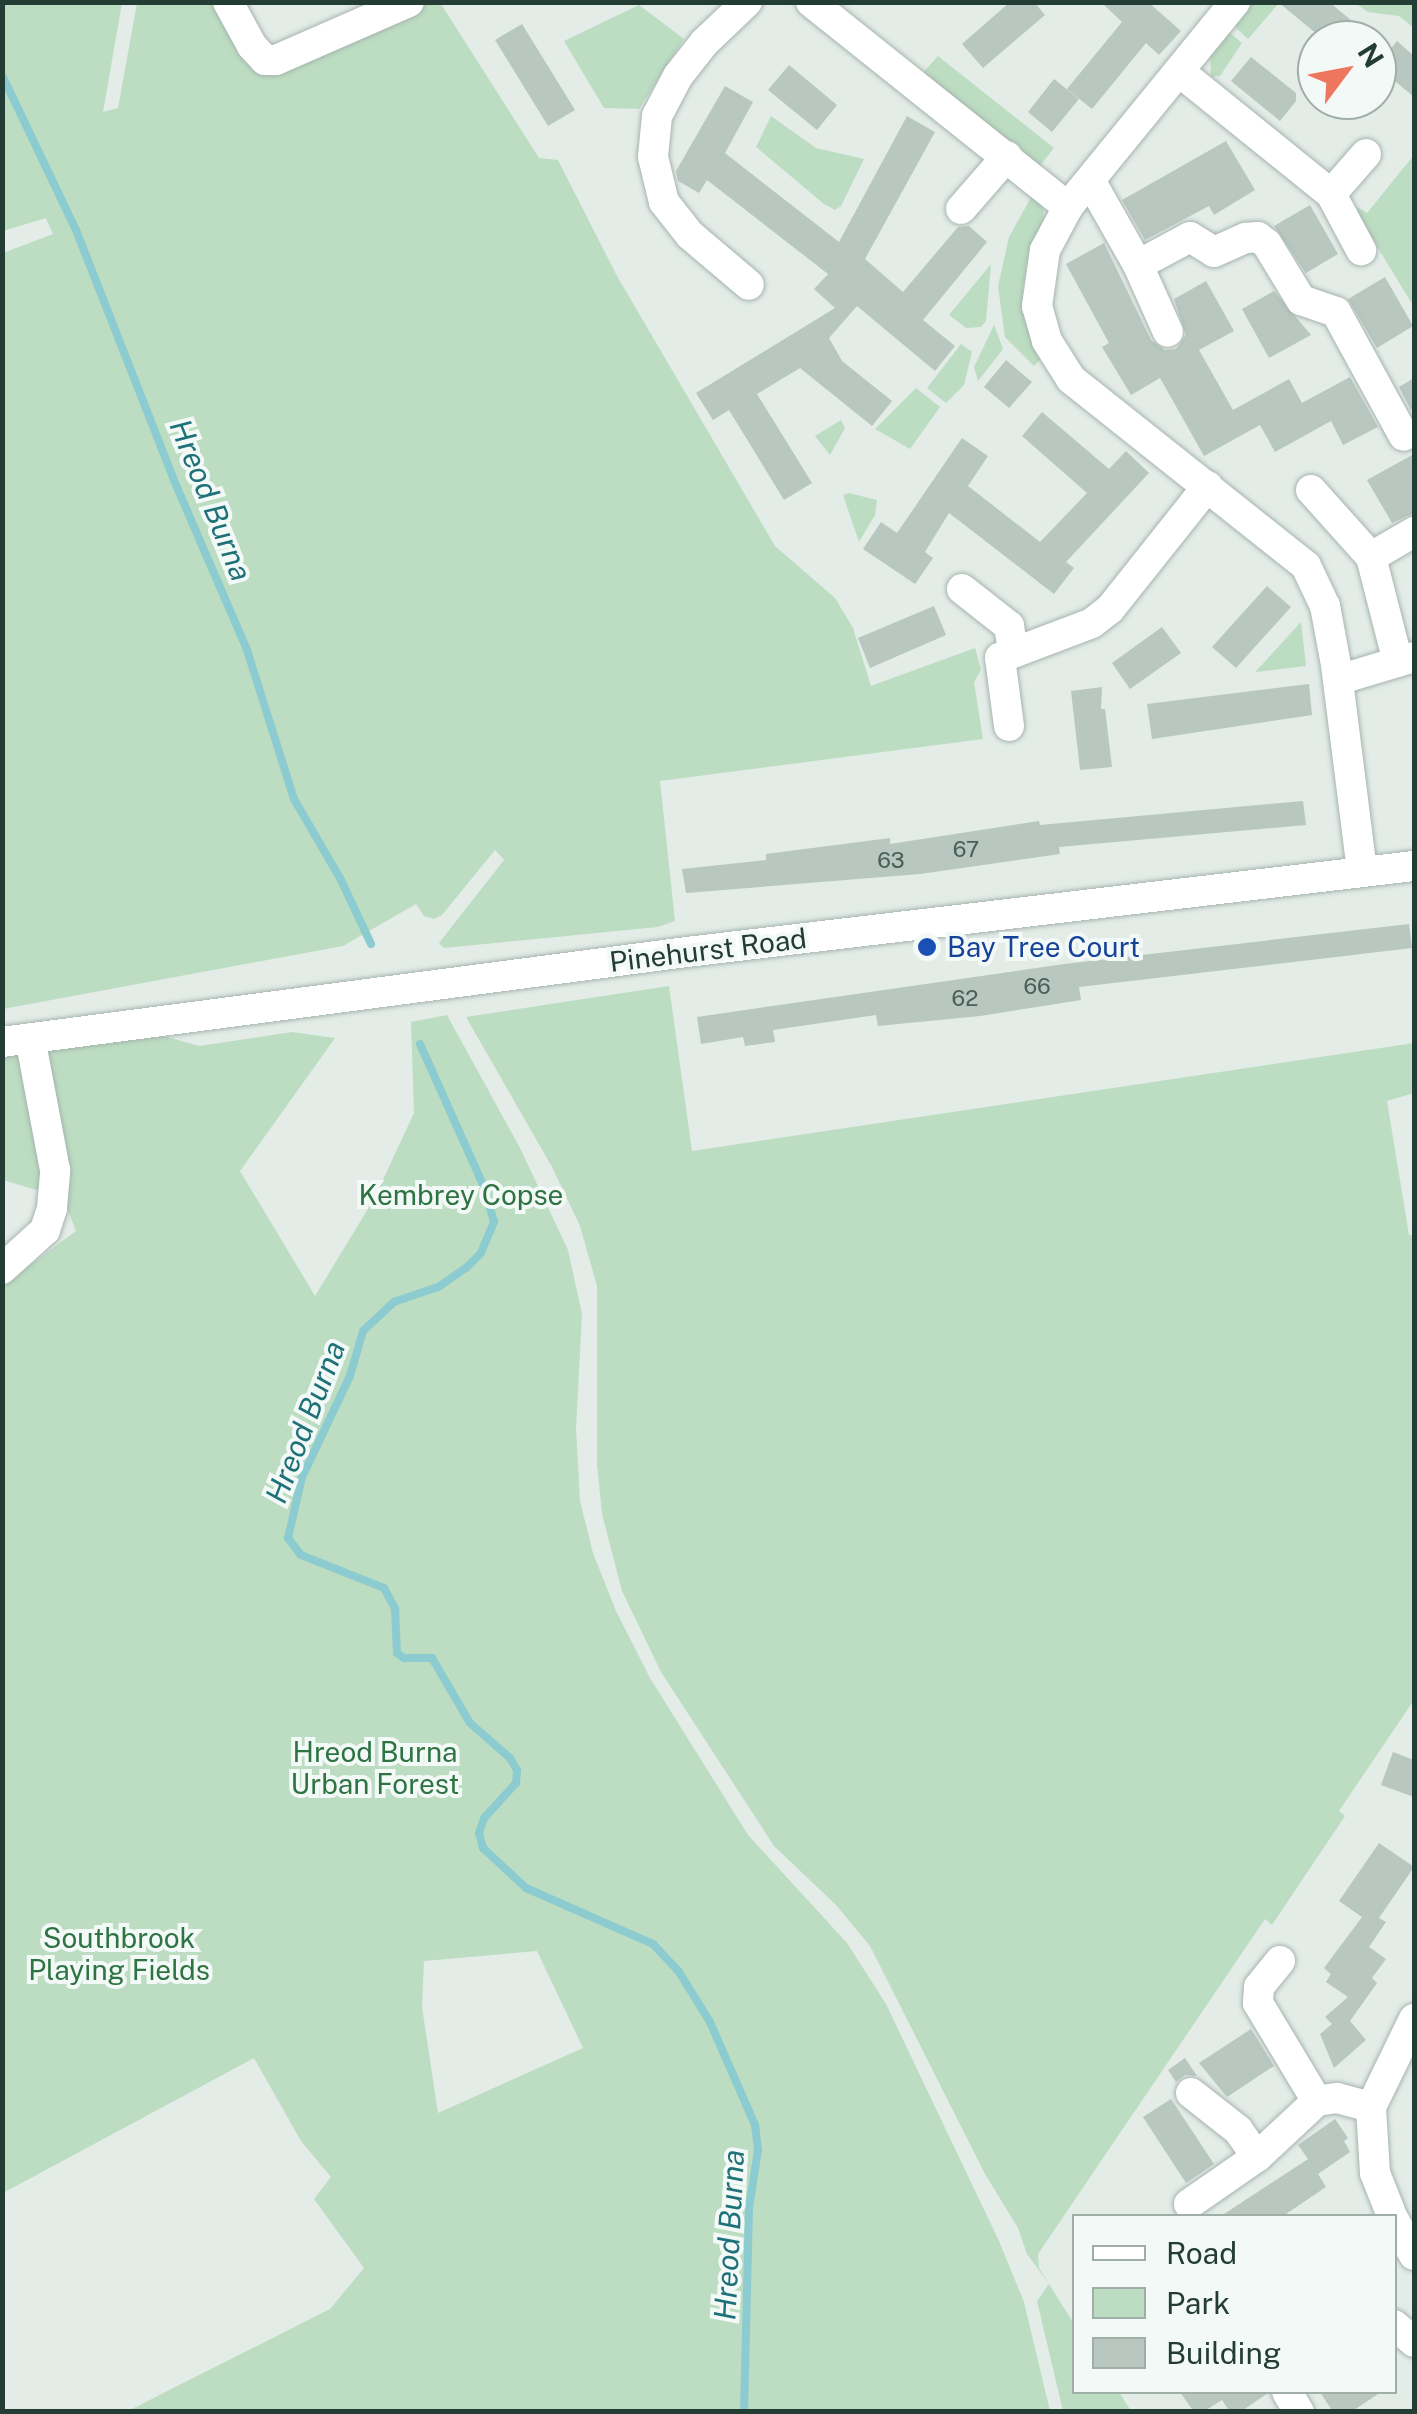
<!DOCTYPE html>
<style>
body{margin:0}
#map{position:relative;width:1417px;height:2414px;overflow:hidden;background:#e3ece7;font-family:"Public Sans",sans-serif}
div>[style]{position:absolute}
.green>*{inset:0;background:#bcddc2}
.stream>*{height:8px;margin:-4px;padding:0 4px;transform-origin:4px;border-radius:4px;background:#8ccbd0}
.building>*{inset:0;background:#b8c7c0}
.roads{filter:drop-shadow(0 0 2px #a6b4ae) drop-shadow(0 0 2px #a6b4ae)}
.minor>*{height:30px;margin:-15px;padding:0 15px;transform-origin:15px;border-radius:15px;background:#fff}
.dots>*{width:28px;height:28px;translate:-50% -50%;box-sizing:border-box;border:5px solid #f3f9f6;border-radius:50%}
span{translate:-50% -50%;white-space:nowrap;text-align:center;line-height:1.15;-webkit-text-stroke:8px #f3f9f6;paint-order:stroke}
.number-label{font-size:22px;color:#486057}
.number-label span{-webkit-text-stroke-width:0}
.transit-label{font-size:28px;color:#164399}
.left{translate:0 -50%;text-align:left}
.street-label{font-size:28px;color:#233d34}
.park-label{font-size:28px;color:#2e7443}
.water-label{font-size:30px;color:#1e7178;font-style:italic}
.frame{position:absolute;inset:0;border:5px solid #233d34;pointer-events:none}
.legend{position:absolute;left:1072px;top:2214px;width:325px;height:180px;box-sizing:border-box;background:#f3f9f6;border:2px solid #a0aea8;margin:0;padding:12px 18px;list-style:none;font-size:30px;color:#233d34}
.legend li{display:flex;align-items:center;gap:20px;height:50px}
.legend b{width:50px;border:2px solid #a0aea8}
.north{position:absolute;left:1297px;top:20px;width:100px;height:100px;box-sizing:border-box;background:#f3f9f6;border:2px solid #a0aea8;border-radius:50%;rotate:58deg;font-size:28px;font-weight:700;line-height:40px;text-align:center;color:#233d34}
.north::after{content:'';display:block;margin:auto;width:35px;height:45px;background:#ef765e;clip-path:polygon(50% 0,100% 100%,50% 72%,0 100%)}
</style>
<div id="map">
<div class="green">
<i style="clip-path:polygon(3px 3px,122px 3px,103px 112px,118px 108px,137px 3px,215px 3px,266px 73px,426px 3px,441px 4px,539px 158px,558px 160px,617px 276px,775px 546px,835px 598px,853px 628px,871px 686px,975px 648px,981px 670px,974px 682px,983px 739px,660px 781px,675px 921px,658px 927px,444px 948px,439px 943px,504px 860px,495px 850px,442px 915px,434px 919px,424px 916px,416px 904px,343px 946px,3px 1009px,3px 253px,53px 234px,46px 218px,3px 231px)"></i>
<i style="clip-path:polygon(1249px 3px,1279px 3px,1248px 39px,1232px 24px)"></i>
<i style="clip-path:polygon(1355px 3px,1414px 3px,1414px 28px,1399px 16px,1368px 12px)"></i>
<i style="clip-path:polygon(639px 5px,684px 39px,639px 109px,604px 108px,564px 41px)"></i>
<i style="clip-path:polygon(1229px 32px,1242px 43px,1220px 76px,1211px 77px,1210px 53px)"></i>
<i style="clip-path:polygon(938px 56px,1054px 148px,1039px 167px,920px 76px)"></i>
<i style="clip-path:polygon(771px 116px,816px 148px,864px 159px,841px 206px,835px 210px,824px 204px,756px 147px)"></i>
<i style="clip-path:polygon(1414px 155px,1414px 300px,1411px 302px,1356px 212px,1357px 207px,1367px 213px)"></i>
<i style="clip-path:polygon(1034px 192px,1043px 205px,1044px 219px,1029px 252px,1023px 288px,1024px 308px,1042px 358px,1034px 366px,1005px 337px,998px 286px,1009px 237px)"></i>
<i style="clip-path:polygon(991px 264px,986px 321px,981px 327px,966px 328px,949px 315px)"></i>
<i style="clip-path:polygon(994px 325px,1003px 349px,978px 381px,974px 367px)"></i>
<i style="clip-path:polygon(961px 344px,972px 352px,964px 385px,946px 403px,927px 388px)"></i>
<i style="clip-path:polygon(916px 388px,940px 407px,910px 449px,875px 429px)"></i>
<i style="clip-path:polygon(841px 420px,845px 428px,830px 455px,815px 436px)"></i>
<i style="clip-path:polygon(849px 493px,877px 500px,875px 515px,859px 542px,843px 495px)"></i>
<i style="clip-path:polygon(1301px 622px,1306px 666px,1256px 672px,1257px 670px)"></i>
<i style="clip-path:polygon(669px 986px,692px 1151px,1414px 1043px,1414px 1093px,1387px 1101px,1409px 1235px,1414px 1235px,1414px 1700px,1339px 1811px,1345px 1816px,1272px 1925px,1265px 1919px,1038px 2254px,1039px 2268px,1074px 2324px,1074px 2392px,1119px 2392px,1131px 2411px,1063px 2411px,1037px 2301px,1049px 2284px,1027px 2254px,1018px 2228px,985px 2174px,870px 1946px,836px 1905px,774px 1846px,661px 1672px,622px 1591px,602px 1514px,597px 1464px,597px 1286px,580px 1226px,552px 1167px,466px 1017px)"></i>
<i style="clip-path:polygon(evenodd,447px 1015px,520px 1148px,568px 1250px,582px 1314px,576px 1429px,580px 1501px,593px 1553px,616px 1611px,650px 1678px,748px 1835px,847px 1943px,886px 2004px,999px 2241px,1024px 2302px,1050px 2411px,128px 2411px,330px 2309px,364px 2268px,314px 2199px,331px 2177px,301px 2141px,254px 2058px,3px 2193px,2px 1286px,76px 1231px,63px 1198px,3px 1180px,3px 1057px,150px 1032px,199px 1046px,292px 1032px,335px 1038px,240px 1171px,315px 1296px,374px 1199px,414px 1113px,411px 1022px,447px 1015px,537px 1951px,583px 2048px,438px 2113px,422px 2007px,424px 1961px,537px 1951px)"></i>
</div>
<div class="stream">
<i style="left:2px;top:75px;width:172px;rotate:64.5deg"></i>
<i style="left:76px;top:230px;width:266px;rotate:68.6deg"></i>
<i style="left:173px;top:478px;width:187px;rotate:66.7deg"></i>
<i style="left:247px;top:650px;width:156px;rotate:72.5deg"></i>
<i style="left:294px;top:799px;width:91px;rotate:59.8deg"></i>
<i style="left:340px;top:878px;width:73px;rotate:64.8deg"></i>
<i style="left:420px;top:1044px;width:159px;rotate:65.9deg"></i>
<i style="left:485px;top:1189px;width:34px;rotate:75deg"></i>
<i style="left:494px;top:1222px;width:34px;rotate:113deg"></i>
<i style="left:481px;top:1253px;width:20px;rotate:135deg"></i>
<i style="left:467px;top:1267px;width:35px;rotate:145deg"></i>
<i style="left:438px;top:1287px;width:46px;rotate:161.2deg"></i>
<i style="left:394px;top:1302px;width:42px;rotate:136.9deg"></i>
<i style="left:363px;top:1331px;width:47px;rotate:106.1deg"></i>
<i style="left:350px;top:1376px;width:112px;rotate:115.4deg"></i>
<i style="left:302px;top:1477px;width:63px;rotate:102.9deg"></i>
<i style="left:288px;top:1538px;width:21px;rotate:53deg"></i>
<i style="left:301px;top:1555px;width:89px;rotate:21.7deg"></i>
<i style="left:384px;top:1588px;width:24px;rotate:62deg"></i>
<i style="left:395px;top:1609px;width:44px;rotate:87.4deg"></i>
<i style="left:397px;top:1653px;width:9px;rotate:36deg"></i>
<i style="left:404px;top:1658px;width:28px"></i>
<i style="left:432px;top:1658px;width:75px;rotate:59.7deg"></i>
<i style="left:470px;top:1723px;width:53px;rotate:41.2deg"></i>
<i style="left:510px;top:1758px;width:14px;rotate:60deg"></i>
<i style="left:517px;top:1770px;width:13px;rotate:94deg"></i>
<i style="left:516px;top:1783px;width:47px;rotate:132.4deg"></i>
<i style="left:484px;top:1818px;width:16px;rotate:108deg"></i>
<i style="left:479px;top:1833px;width:16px;rotate:75deg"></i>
<i style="left:483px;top:1848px;width:59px;rotate:42.9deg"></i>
<i style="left:526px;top:1888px;width:139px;rotate:23.8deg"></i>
<i style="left:653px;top:1944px;width:38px;rotate:47deg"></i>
<i style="left:679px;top:1972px;width:59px;rotate:58.2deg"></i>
<i style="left:710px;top:2022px;width:112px;rotate:66.4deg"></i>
<i style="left:755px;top:2125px;width:25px;rotate:83deg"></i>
<i style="left:758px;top:2150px;width:59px;rotate:98.8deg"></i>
<i style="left:749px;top:2208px;width:204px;rotate:91.4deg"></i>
</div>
<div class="building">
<i style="clip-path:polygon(1010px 2px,1034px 2px,1045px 15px,983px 68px,962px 44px)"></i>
<i style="clip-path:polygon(1101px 2px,1148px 2px,1181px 31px,1159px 55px,1146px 43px,1092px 109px,1067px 89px,1122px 22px)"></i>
<i style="clip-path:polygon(1278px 2px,1329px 2px,1375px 40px,1324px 40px)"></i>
<i style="clip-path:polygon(522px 24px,575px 110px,548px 126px,495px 40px)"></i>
<i style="clip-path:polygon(1397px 41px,1414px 56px,1414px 97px,1377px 66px)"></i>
<i style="clip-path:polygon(1251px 57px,1296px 93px,1296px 101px,1280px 121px,1231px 81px)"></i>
<i style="clip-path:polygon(789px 65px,837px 105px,817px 130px,768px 90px)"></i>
<i style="clip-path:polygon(1054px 79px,1079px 99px,1052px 132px,1028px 112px)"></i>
<i style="clip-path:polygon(725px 86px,753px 102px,725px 153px,839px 242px,907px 116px,935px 132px,865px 259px,903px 292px,958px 227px,969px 226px,987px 242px,923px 320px,955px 346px,935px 371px,857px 306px,829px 338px,842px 361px,892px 401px,872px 426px,800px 368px,757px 394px,812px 483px,784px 500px,729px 410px,713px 420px,696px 393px,835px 308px,814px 289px,828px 274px,707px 180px,699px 193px,678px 181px,676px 171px)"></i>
<i style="clip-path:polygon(1226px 141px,1255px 190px,1214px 215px,1209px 206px,1145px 240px,1122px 200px)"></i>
<i style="clip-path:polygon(1310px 205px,1338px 254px,1306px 273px,1274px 226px)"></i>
<i style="clip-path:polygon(1104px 243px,1151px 340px,1165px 350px,1176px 349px,1186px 335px,1174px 299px,1206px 281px,1234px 331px,1199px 350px,1233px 410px,1289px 379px,1302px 403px,1350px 377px,1378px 427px,1343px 445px,1331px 421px,1275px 452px,1260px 425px,1204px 456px,1160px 378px,1131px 395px,1102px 347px,1109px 343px,1066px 264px)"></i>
<i style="clip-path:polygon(1385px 277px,1413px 326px,1377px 348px,1348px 299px)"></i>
<i style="clip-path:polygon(1274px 291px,1311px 335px,1269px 358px,1242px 309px)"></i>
<i style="clip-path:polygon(1006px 360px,1032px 382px,1009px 408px,984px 387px)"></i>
<i style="clip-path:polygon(1414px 378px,1414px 408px,1411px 410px,1399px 387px)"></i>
<i style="clip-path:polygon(1042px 412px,1109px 469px,1126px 451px,1149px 473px,1066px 562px,1074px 568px,1054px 594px,949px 513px,925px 552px,933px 558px,915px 584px,863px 549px,881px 522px,897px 533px,962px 438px,988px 456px,968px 486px,1040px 542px,1087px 493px,1022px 436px)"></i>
<i style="clip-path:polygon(1414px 454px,1414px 513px,1392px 523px,1367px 480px)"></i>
<i style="clip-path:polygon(1267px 586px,1291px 607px,1236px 668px,1212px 647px)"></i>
<i style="clip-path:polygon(934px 606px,946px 635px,870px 668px,858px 638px)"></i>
<i style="clip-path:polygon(1162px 627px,1181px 653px,1130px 689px,1112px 663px)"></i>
<i style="clip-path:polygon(1309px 684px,1312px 715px,1152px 739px,1147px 704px)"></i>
<i style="clip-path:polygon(1102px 687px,1101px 709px,1105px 709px,1112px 767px,1080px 770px,1071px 691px)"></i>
<i style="clip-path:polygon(1303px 801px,1306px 825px,1059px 847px,1060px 854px,920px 874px,686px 893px,682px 869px,766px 860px,766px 854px,890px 838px,890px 844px,1039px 821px,1040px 825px)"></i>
<i style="clip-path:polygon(1409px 924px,1412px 948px,1079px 987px,1081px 1000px,980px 1016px,878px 1026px,876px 1015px,773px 1030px,775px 1042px,745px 1046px,743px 1037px,701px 1044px,697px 1017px,1064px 964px)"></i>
<i style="clip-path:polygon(1393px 1752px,1414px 1760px,1414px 1797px,1381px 1785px)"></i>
<i style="clip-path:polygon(1379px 1843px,1414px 1867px,1379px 1918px,1386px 1922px,1369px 1947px,1386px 1959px,1372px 1978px,1377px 1983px,1350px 2021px,1366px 2040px,1334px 2068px,1320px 2034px,1332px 2024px,1325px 2017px,1348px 1997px,1326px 1982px,1331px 1974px,1324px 1968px,1362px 1917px,1339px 1901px)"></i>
<i style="clip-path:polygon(1251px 2029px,1274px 2066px,1227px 2097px,1199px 2063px)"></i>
<i style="clip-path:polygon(1185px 2058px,1197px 2076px,1185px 2075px,1176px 2082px,1168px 2070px)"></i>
<i style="clip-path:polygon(1171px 2099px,1214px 2164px,1186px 2183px,1143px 2117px)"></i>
<i style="clip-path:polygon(1335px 2119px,1348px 2138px,1344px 2141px,1350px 2152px,1318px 2174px,1326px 2187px,1283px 2216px,1221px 2216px,1308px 2159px,1298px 2145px)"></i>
<i style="clip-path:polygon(1180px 2392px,1268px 2392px,1268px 2393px,1240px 2412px,1230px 2412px,1222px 2400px,1203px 2412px,1194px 2412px)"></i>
<i style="clip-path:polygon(1320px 2392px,1381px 2392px,1351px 2412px,1333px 2412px)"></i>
</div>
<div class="roads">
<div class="minor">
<i style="left:228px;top:2px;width:50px;rotate:61.4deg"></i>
<i style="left:252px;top:46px;width:19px;rotate:47deg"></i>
<i style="left:265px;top:60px;width:11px"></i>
<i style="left:276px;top:60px;width:145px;rotate:-23.6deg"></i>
<i style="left:747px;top:2px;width:59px;rotate:136.4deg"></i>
<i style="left:704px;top:43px;width:42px;rotate:128.2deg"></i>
<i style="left:678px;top:76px;width:45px;rotate:117.7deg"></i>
<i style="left:657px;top:116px;width:41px;rotate:95.6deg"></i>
<i style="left:653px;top:157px;width:46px;rotate:76.3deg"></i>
<i style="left:664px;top:202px;width:42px;rotate:51.8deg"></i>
<i style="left:690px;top:235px;width:77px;rotate:40.3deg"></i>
<i style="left:811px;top:2px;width:329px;rotate:38.6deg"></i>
<i style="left:1235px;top:2px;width:264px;rotate:129.2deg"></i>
<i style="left:1068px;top:207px;width:49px;rotate:118.1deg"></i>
<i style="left:1045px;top:250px;width:57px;rotate:98.1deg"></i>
<i style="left:1037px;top:306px;width:36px;rotate:74deg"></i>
<i style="left:1047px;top:341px;width:45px;rotate:57.7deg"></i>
<i style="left:1071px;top:379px;width:300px;rotate:38.5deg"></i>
<i style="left:1306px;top:566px;width:44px;rotate:64.6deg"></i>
<i style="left:1325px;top:606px;width:60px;rotate:79.4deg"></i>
<i style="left:1336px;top:665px;width:208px;rotate:82.8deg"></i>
<i style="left:1181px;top:73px;width:193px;rotate:38.9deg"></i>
<i style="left:1331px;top:194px;width:53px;rotate:-48.8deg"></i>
<i style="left:1091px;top:182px;width:95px;rotate:60.5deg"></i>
<i style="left:1138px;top:265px;width:59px;rotate:-28.3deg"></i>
<i style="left:1190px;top:237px;width:28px;rotate:32deg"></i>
<i style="left:1214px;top:252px;width:35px;rotate:-24deg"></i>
<i style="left:1246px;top:238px;width:12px;rotate:-5deg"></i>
<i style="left:1258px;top:237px;width:11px;rotate:38deg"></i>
<i style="left:1267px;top:244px;width:66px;rotate:58.7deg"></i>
<i style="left:1301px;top:300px;width:37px;rotate:19deg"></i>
<i style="left:1336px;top:312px;width:141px;rotate:61.3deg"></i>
<i style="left:1331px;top:194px;width:64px;rotate:61.8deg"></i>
<i style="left:961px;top:209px;width:70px;rotate:-49deg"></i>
<i style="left:1138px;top:265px;width:73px;rotate:65.9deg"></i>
<i style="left:1311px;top:490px;width:90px;rotate:48.2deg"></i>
<i style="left:1371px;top:557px;width:108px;rotate:75.6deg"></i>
<i style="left:1371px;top:557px;width:50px;rotate:-30.2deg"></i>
<i style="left:962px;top:589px;width:60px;rotate:38.2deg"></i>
<i style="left:1009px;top:626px;width:26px;rotate:81deg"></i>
<i style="left:1338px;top:680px;width:79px;rotate:-16.8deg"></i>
<i style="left:1009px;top:726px;width:69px;rotate:-97.5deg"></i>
<i style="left:1000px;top:658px;width:98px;rotate:-20.8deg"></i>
<i style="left:1092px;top:623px;width:23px;rotate:-38deg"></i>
<i style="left:1110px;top:609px;width:157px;rotate:-51.5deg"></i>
<i style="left:2px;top:1042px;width:691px;rotate:-7.49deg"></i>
<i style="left:687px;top:952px;width:732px;rotate:-6.75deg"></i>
<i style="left:2px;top:1269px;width:58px;rotate:-42.2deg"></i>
<i style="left:45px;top:1230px;width:23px;rotate:-72deg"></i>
<i style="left:52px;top:1208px;width:38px;rotate:-85deg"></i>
<i style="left:55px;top:1170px;width:134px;rotate:-100.7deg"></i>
<i style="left:1280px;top:1961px;width:33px;rotate:129deg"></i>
<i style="left:1259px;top:1987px;width:16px;rotate:94deg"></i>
<i style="left:1258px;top:2003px;width:114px;rotate:59deg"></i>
<i style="left:1191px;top:2093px;width:60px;rotate:38.2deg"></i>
<i style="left:1238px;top:2130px;width:33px;rotate:55deg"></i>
<i style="left:1189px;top:2204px;width:83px;rotate:-34.7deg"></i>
<i style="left:1257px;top:2157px;width:82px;rotate:-43deg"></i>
<i style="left:1317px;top:2101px;width:20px;rotate:-9deg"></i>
<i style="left:1337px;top:2098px;width:35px;rotate:15deg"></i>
<i style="left:1392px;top:2216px;width:46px;rotate:-111.6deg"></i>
<i style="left:1375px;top:2173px;width:66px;rotate:-93.5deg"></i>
<i style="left:1371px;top:2107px;width:98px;rotate:-64deg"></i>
<i style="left:1394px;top:2220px;width:40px;rotate:60.3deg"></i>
<i style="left:1394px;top:2325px;width:26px;rotate:40deg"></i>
<i style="left:1287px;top:2392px;width:23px;rotate:59deg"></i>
</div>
</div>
<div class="dots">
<i style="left:927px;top:947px;background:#1a4fb4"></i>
</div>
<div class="number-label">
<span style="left:966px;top:850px">67</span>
<span style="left:891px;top:861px">63</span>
<span style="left:1037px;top:987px">66</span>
<span style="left:965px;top:999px">62</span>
</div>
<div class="transit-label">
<span class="left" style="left:947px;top:947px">Bay Tree Court</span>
</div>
<div class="street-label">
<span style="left:708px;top:950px;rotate:-7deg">Pinehurst Road</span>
</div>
<div class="park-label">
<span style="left:461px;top:1195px">Kembrey Copse</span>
<span style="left:375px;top:1768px">Hreod Burna<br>Urban Forest</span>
<span style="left:119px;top:1954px">Southbrook<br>Playing Fields</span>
</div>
<div class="water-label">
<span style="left:211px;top:500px;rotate:68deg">Hreod Burna</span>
<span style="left:305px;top:1422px;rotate:-69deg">Hreod Burna</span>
<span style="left:729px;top:2235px;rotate:-87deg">Hreod Burna</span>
</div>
<div class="frame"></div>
<ul class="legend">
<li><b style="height:12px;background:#fff"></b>Road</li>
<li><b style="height:28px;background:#bcddc2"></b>Park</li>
<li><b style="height:28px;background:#b8c7c0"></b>Building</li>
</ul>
<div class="north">N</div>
</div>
